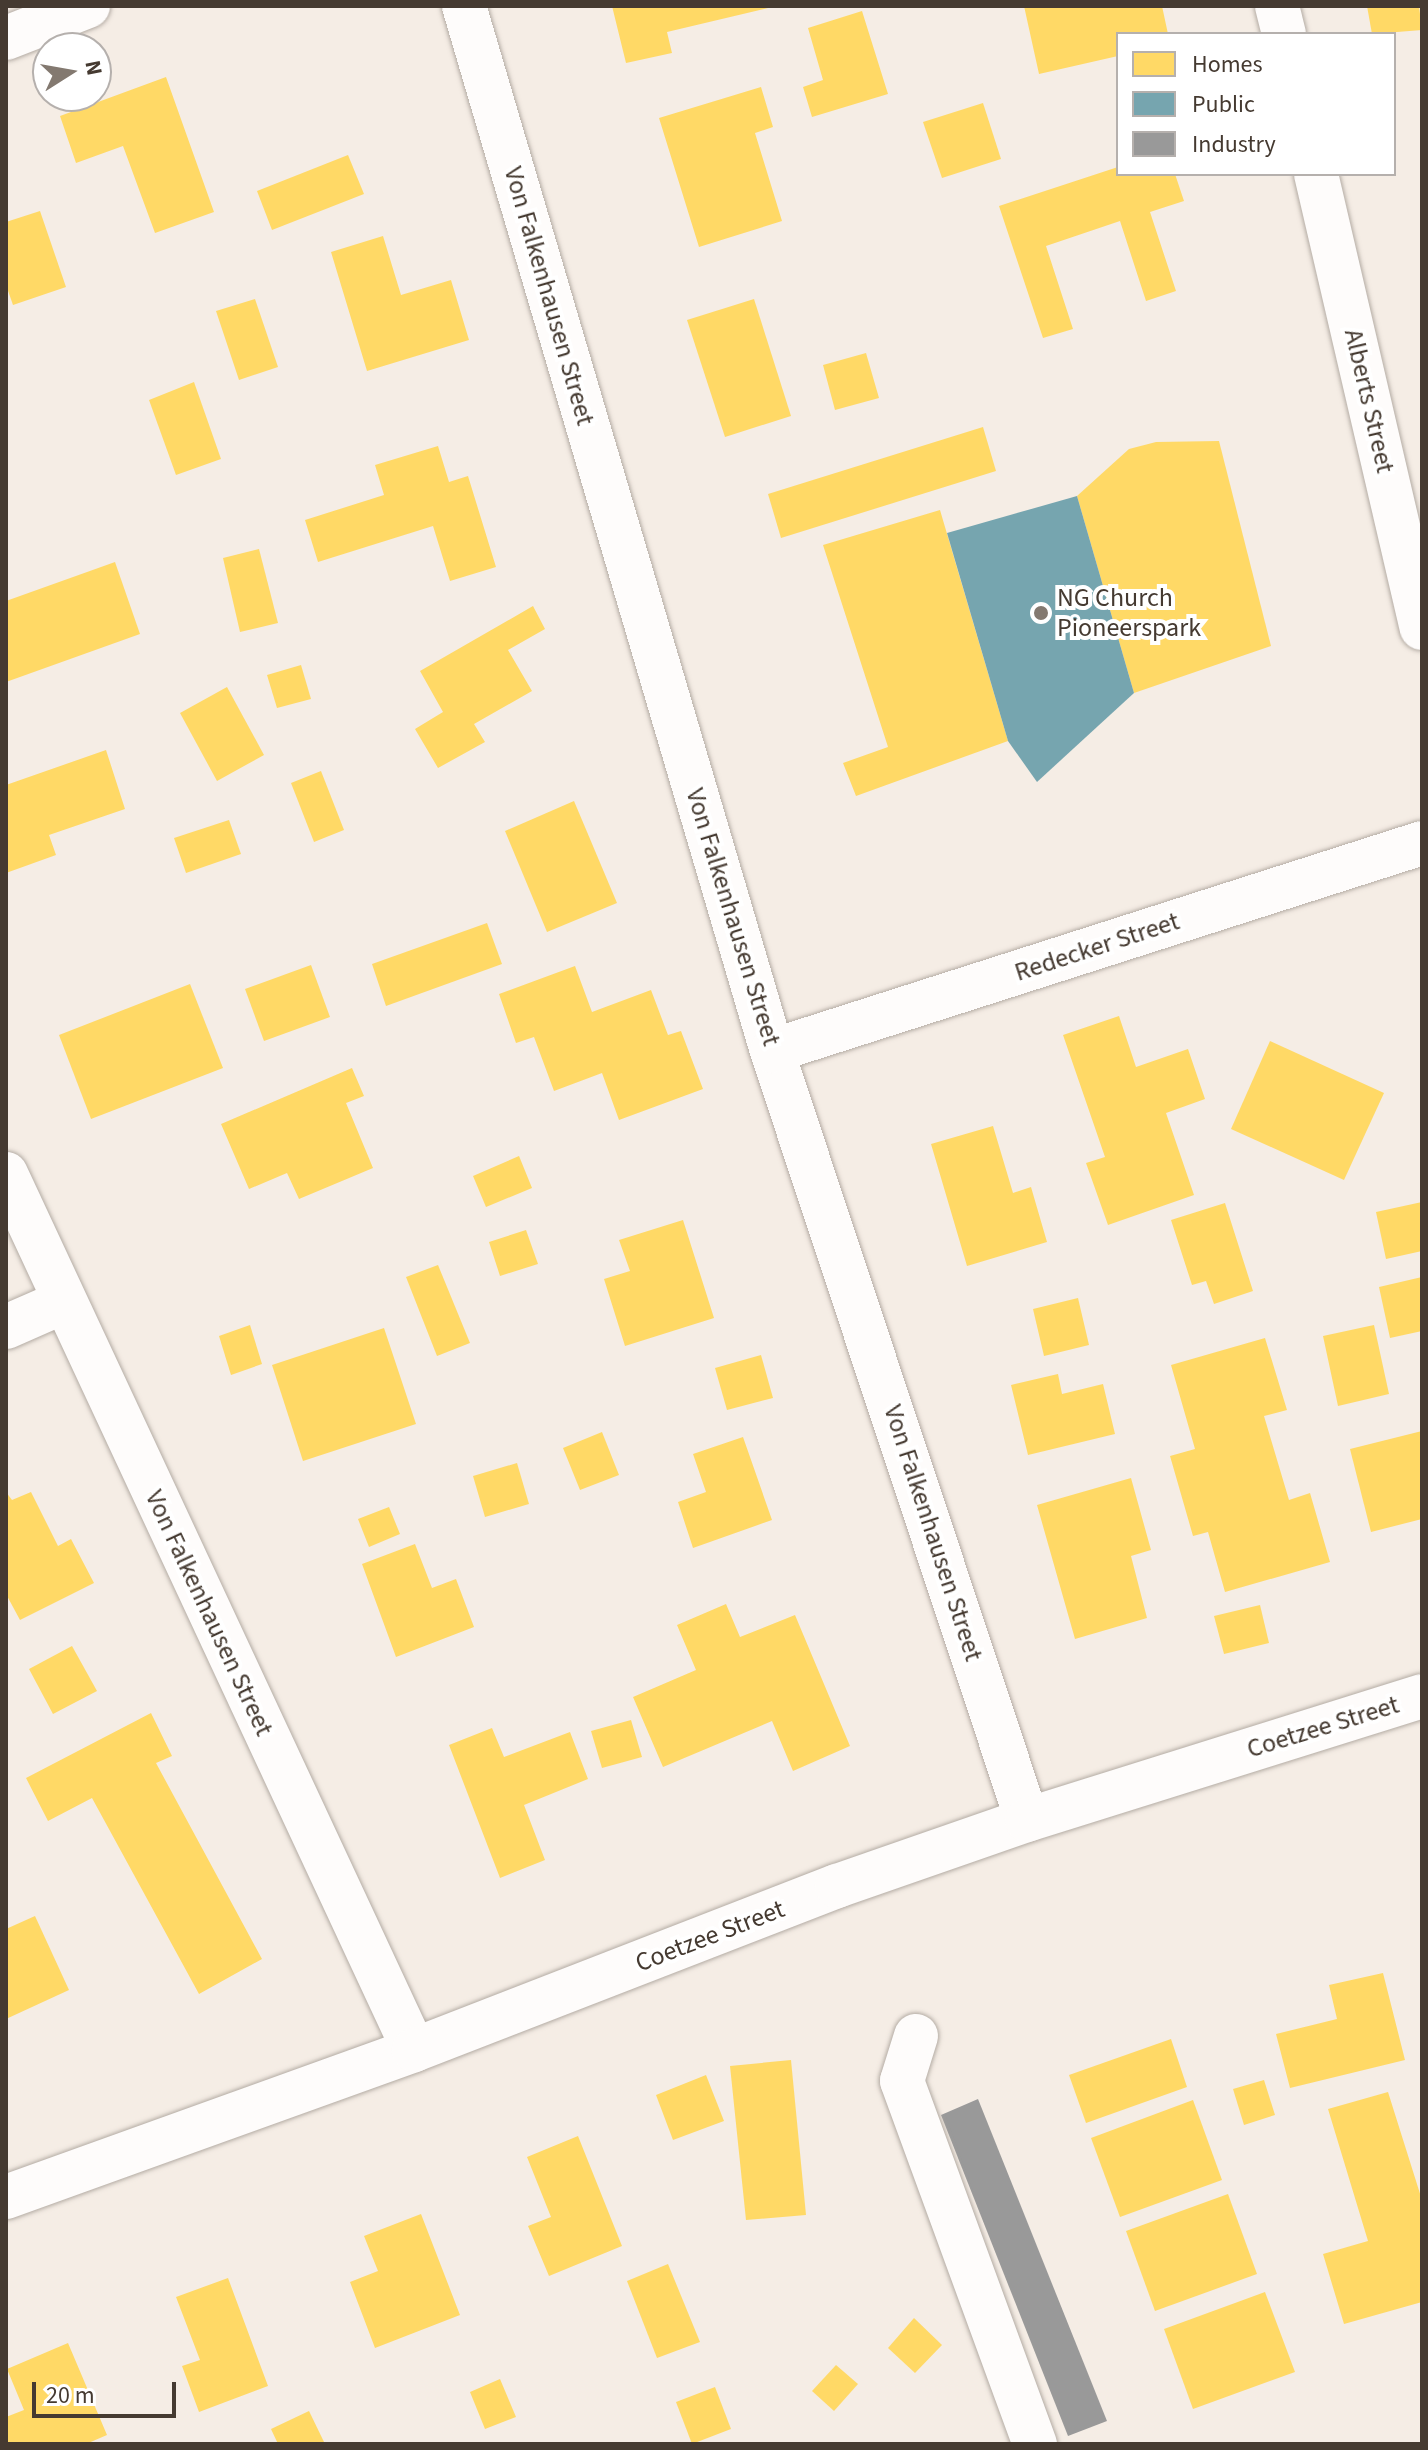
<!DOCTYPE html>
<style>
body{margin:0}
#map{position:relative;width:1428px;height:2450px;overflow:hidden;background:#f5ede5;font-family:"Source Sans 3",sans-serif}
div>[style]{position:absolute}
.homes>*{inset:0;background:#ffd966}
.public>*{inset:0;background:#76a5af}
.industry>*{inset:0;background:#999}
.roads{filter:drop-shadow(0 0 2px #b4aca4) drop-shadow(0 0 2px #b4aca4)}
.minor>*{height:44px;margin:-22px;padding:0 22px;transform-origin:22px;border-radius:22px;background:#fefcfb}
.dots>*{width:22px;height:22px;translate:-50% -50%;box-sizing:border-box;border:4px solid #fff;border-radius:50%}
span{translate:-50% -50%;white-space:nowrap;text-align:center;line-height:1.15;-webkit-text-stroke:8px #fff;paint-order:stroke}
.street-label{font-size:26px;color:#453a31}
.poi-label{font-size:26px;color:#453a31}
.left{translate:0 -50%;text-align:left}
.frame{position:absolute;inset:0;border:8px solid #453a31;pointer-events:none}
.legend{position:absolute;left:1116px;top:32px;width:280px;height:144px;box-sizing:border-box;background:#fff;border:2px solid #b5b0ad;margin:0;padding:10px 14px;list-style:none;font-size:24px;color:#453a31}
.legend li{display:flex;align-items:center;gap:16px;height:40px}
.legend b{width:40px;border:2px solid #b5b0ad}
.north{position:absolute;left:32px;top:32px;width:80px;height:80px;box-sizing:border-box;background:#fff;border:2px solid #b5b0ad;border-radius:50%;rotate:79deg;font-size:22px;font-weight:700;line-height:32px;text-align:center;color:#453a31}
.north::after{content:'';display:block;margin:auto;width:28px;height:36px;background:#837970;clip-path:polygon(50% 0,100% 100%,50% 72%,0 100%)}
.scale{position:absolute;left:32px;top:2382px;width:144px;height:36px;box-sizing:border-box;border:4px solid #453a31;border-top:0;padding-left:10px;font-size:24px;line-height:28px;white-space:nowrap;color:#453a31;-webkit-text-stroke:6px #fff;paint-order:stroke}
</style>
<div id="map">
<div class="homes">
<i style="clip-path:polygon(612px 6px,771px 6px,772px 7px,667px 32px,672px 53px,626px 63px)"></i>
<i style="clip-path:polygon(1024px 6px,1162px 6px,1168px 34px,1118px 34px,1118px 56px,1039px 74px)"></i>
<i style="clip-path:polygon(1367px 6px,1419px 6px,1422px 30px,1372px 34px)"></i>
<i style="clip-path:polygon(862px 11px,888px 94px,812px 117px,803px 87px,823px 80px,808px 28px)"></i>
<i style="clip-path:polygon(166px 77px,214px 212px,155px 233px,123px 146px,76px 163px,60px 116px)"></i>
<i style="clip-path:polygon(761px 87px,773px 127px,755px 133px,782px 221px,699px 247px,659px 118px)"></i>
<i style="clip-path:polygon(983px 103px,1001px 159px,942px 178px,923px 122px)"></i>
<i style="clip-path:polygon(348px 155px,364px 194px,272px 230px,257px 191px)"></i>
<i style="clip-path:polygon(1118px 167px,1118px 174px,1175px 174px,1184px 201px,1150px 212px,1176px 291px,1146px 301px,1120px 221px,1046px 246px,1073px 329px,1043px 338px,999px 206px)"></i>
<i style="clip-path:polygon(40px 211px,66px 287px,13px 305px,6px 285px,6px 222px)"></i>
<i style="clip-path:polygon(383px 236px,401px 295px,451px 280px,469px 340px,367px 371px,331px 252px)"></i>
<i style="clip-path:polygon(255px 299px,278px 367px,239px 380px,216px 311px)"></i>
<i style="clip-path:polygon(754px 299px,791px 416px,725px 437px,687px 320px)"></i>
<i style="clip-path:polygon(866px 353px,879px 398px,835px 410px,823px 365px)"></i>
<i style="clip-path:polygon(194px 382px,221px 459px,176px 475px,149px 400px)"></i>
<i style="clip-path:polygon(983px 427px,996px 471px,781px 538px,768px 494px)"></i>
<i style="clip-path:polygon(1219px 441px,1271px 646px,1134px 693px,1077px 496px,1129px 449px,1156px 442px)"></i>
<i style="clip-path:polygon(438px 446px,449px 482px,468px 476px,496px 567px,450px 581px,433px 526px,318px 562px,305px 520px,384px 495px,375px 465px)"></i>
<i style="clip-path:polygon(940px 510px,1008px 741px,856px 796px,843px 763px,888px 747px,823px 545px)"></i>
<i style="clip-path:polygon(259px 549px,278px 623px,240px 632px,223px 558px)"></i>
<i style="clip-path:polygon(115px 562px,140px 634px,6px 682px,6px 601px)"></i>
<i style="clip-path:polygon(533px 606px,545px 629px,508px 650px,532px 691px,474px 724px,485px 742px,438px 768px,415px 729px,443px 712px,420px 671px)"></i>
<i style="clip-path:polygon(301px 665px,311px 699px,277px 708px,267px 675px)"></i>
<i style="clip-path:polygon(227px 687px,264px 755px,217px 781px,180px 713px)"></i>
<i style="clip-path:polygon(106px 750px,125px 809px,49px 835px,56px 855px,6px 873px,6px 785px)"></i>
<i style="clip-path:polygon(321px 771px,344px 830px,314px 842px,291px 783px)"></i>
<i style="clip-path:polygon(574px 801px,617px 903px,547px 932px,505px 831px)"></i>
<i style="clip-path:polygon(229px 820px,241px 854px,186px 873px,174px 838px)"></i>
<i style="clip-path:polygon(487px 923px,502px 964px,386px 1006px,372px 964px)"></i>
<i style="clip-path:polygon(311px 965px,330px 1017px,264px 1041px,245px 989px)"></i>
<i style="clip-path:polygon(575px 966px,592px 1012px,651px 990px,668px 1035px,681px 1031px,703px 1089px,619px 1120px,602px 1073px,554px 1091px,534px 1037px,516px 1043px,499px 994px)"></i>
<i style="clip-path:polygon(190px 984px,223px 1068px,91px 1119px,59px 1035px)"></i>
<i style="clip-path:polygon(1119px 1016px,1136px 1067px,1188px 1049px,1205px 1099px,1166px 1113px,1194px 1195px,1108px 1225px,1086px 1163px,1105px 1157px,1063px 1035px)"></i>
<i style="clip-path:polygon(1270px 1041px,1384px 1093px,1344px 1180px,1231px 1129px)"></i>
<i style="clip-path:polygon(352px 1068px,364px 1096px,346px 1103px,373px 1168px,299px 1199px,287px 1173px,249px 1189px,221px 1124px)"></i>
<i style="clip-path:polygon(993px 1126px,1013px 1193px,1031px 1187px,1047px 1242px,967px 1266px,931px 1144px)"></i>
<i style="clip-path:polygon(519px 1156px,532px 1188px,486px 1207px,473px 1176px)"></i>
<i style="clip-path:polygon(1422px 1202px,1422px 1251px,1386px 1259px,1376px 1212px)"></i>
<i style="clip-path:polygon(1225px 1203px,1253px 1291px,1214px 1304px,1206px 1281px,1192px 1285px,1171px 1220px)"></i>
<i style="clip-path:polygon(683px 1220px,714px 1318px,625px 1346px,604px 1279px,630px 1271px,619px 1240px)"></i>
<i style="clip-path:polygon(526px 1230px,538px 1264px,500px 1276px,489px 1242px)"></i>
<i style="clip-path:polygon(438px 1265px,470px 1343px,437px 1356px,406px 1277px)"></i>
<i style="clip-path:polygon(1422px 1277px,1422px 1331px,1390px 1338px,1379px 1287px)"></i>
<i style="clip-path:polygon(1078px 1298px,1089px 1345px,1044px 1356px,1033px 1309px)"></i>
<i style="clip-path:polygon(250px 1325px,262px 1364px,231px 1375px,219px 1336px)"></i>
<i style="clip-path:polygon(1374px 1325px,1389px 1394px,1338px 1406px,1323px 1336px)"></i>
<i style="clip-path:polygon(384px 1328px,416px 1424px,303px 1461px,272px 1365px)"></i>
<i style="clip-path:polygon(1265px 1338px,1287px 1410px,1264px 1416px,1289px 1500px,1310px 1493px,1330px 1562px,1225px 1592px,1208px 1532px,1193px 1536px,1170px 1456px,1195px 1449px,1171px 1365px)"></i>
<i style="clip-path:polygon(761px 1355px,773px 1398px,727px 1410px,715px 1368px)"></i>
<i style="clip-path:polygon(1058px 1374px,1062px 1394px,1103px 1384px,1115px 1434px,1028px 1455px,1011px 1385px)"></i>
<i style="clip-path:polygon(1422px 1431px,1422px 1519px,1371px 1532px,1350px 1449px)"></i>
<i style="clip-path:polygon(602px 1432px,619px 1475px,580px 1490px,563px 1448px)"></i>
<i style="clip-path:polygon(743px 1437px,772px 1520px,693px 1548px,678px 1502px,706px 1492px,693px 1454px)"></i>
<i style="clip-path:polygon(517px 1463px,529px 1504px,485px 1517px,473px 1476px)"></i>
<i style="clip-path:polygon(1131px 1478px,1151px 1550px,1131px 1556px,1147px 1618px,1075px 1639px,1037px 1505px)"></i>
<i style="clip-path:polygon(6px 1492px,12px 1500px,31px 1492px,58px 1546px,71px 1539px,94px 1583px,20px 1620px,6px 1594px)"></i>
<i style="clip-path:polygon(389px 1507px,400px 1534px,369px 1547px,358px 1519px)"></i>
<i style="clip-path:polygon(415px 1544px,432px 1588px,456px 1579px,474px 1627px,396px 1657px,362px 1564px)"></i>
<i style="clip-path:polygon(726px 1604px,740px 1637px,795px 1615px,850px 1746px,793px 1771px,772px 1721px,663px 1767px,633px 1697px,696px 1670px,677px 1625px)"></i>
<i style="clip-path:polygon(1260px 1605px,1269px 1643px,1224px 1654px,1214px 1616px)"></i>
<i style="clip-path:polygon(72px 1646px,97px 1691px,53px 1714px,29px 1669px)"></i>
<i style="clip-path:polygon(151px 1713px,172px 1756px,156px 1763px,262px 1959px,199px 1994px,92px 1798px,48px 1821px,26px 1778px)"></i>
<i style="clip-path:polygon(631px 1720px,642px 1757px,602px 1768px,591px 1731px)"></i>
<i style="clip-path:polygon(492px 1728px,504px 1757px,570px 1732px,588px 1779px,524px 1805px,545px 1860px,500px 1878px,449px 1745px)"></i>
<i style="clip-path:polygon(35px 1916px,69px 1990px,6px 2019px,6px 1929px)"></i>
<i style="clip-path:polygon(1383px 1973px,1405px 2060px,1290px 2088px,1276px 2034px,1337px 2019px,1329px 1985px)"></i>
<i style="clip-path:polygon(1171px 2039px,1187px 2087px,1086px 2123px,1069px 2075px)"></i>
<i style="clip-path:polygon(791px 2060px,806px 2215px,746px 2220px,730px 2066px)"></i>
<i style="clip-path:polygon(706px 2075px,724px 2121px,673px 2140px,656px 2095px)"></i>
<i style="clip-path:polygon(1264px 2080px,1275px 2115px,1244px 2125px,1233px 2089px)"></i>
<i style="clip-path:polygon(1388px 2092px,1422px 2200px,1422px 2302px,1344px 2324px,1323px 2254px,1368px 2241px,1328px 2109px)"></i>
<i style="clip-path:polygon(1193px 2100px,1222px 2180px,1120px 2217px,1091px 2138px)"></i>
<i style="clip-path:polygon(578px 2136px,622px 2246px,549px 2276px,528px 2226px,551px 2217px,527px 2157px)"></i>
<i style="clip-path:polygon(1228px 2194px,1257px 2274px,1155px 2311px,1126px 2231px)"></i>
<i style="clip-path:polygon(421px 2214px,460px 2315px,375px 2348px,350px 2282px,378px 2271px,364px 2236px)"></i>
<i style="clip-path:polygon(668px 2264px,700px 2342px,657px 2358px,627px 2281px)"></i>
<i style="clip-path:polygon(228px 2278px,268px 2386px,199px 2412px,182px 2366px,200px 2360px,176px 2297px)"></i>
<i style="clip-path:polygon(1265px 2292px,1295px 2372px,1193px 2409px,1164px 2329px)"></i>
<i style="clip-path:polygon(914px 2318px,942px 2345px,915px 2373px,888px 2348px)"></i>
<i style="clip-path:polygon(68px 2343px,107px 2435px,86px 2444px,6px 2444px,6px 2417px,24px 2410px,7px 2369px)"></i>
<i style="clip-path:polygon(836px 2365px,858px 2384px,834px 2411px,812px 2391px)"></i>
<i style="clip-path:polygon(500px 2379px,516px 2417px,485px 2429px,470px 2392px)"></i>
<i style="clip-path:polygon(715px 2387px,731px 2429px,692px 2444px,676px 2402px)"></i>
<i style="clip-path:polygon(309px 2411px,325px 2444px,278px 2444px,271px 2429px)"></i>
</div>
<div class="public">
<i style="clip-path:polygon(1077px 496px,1134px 693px,1037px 782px,1008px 741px,947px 533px)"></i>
</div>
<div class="industry">
<i style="clip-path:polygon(978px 2099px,1107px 2421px,1068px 2436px,941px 2115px)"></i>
</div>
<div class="roads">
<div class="minor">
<i style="left:464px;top:6px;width:1089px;rotate:73.58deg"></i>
<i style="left:772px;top:1051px;width:810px;rotate:71.65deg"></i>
<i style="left:1277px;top:6px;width:29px;rotate:76deg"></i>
<i style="left:6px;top:38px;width:88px;rotate:-21.3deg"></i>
<i style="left:1316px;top:174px;width:466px;rotate:76.9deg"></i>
<i style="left:772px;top:1051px;width:682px;rotate:-17.74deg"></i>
<i style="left:6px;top:1174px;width:966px;rotate:65.03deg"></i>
<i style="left:6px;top:1327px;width:62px;rotate:-23.7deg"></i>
<i style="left:916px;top:2036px;width:47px;rotate:107.3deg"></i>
<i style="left:902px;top:2081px;width:387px;rotate:69.9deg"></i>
<i style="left:6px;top:2197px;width:434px;rotate:-19.8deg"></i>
<i style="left:414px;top:2050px;width:454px;rotate:-21.2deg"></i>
<i style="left:837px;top:1886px;width:201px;rotate:-19.2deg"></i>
<i style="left:1027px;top:1820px;width:414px;rotate:-17.4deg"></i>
</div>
</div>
<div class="dots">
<i style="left:1041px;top:613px;background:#837970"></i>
</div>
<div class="street-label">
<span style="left:549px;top:296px;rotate:74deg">Von Falkenhausen Street</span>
<span style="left:1369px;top:401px;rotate:77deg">Alberts Street</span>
<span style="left:733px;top:917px;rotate:73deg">Von Falkenhausen Street</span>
<span style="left:1097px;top:947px;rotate:-18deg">Redecker Street</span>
<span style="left:933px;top:1533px;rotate:72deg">Von Falkenhausen Street</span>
<span style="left:209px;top:1613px;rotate:65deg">Von Falkenhausen Street</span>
<span style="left:1323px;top:1727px;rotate:-17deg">Coetzee Street</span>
<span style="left:710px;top:1936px;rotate:-21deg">Coetzee Street</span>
</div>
<div class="poi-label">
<span class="left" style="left:1057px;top:613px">NG Church<br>Pioneerspark</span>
</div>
<div class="frame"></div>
<ul class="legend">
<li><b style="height:22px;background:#ffd966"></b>Homes</li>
<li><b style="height:22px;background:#76a5af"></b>Public</li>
<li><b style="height:22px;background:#999"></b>Industry</li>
</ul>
<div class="north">N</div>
<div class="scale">20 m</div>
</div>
